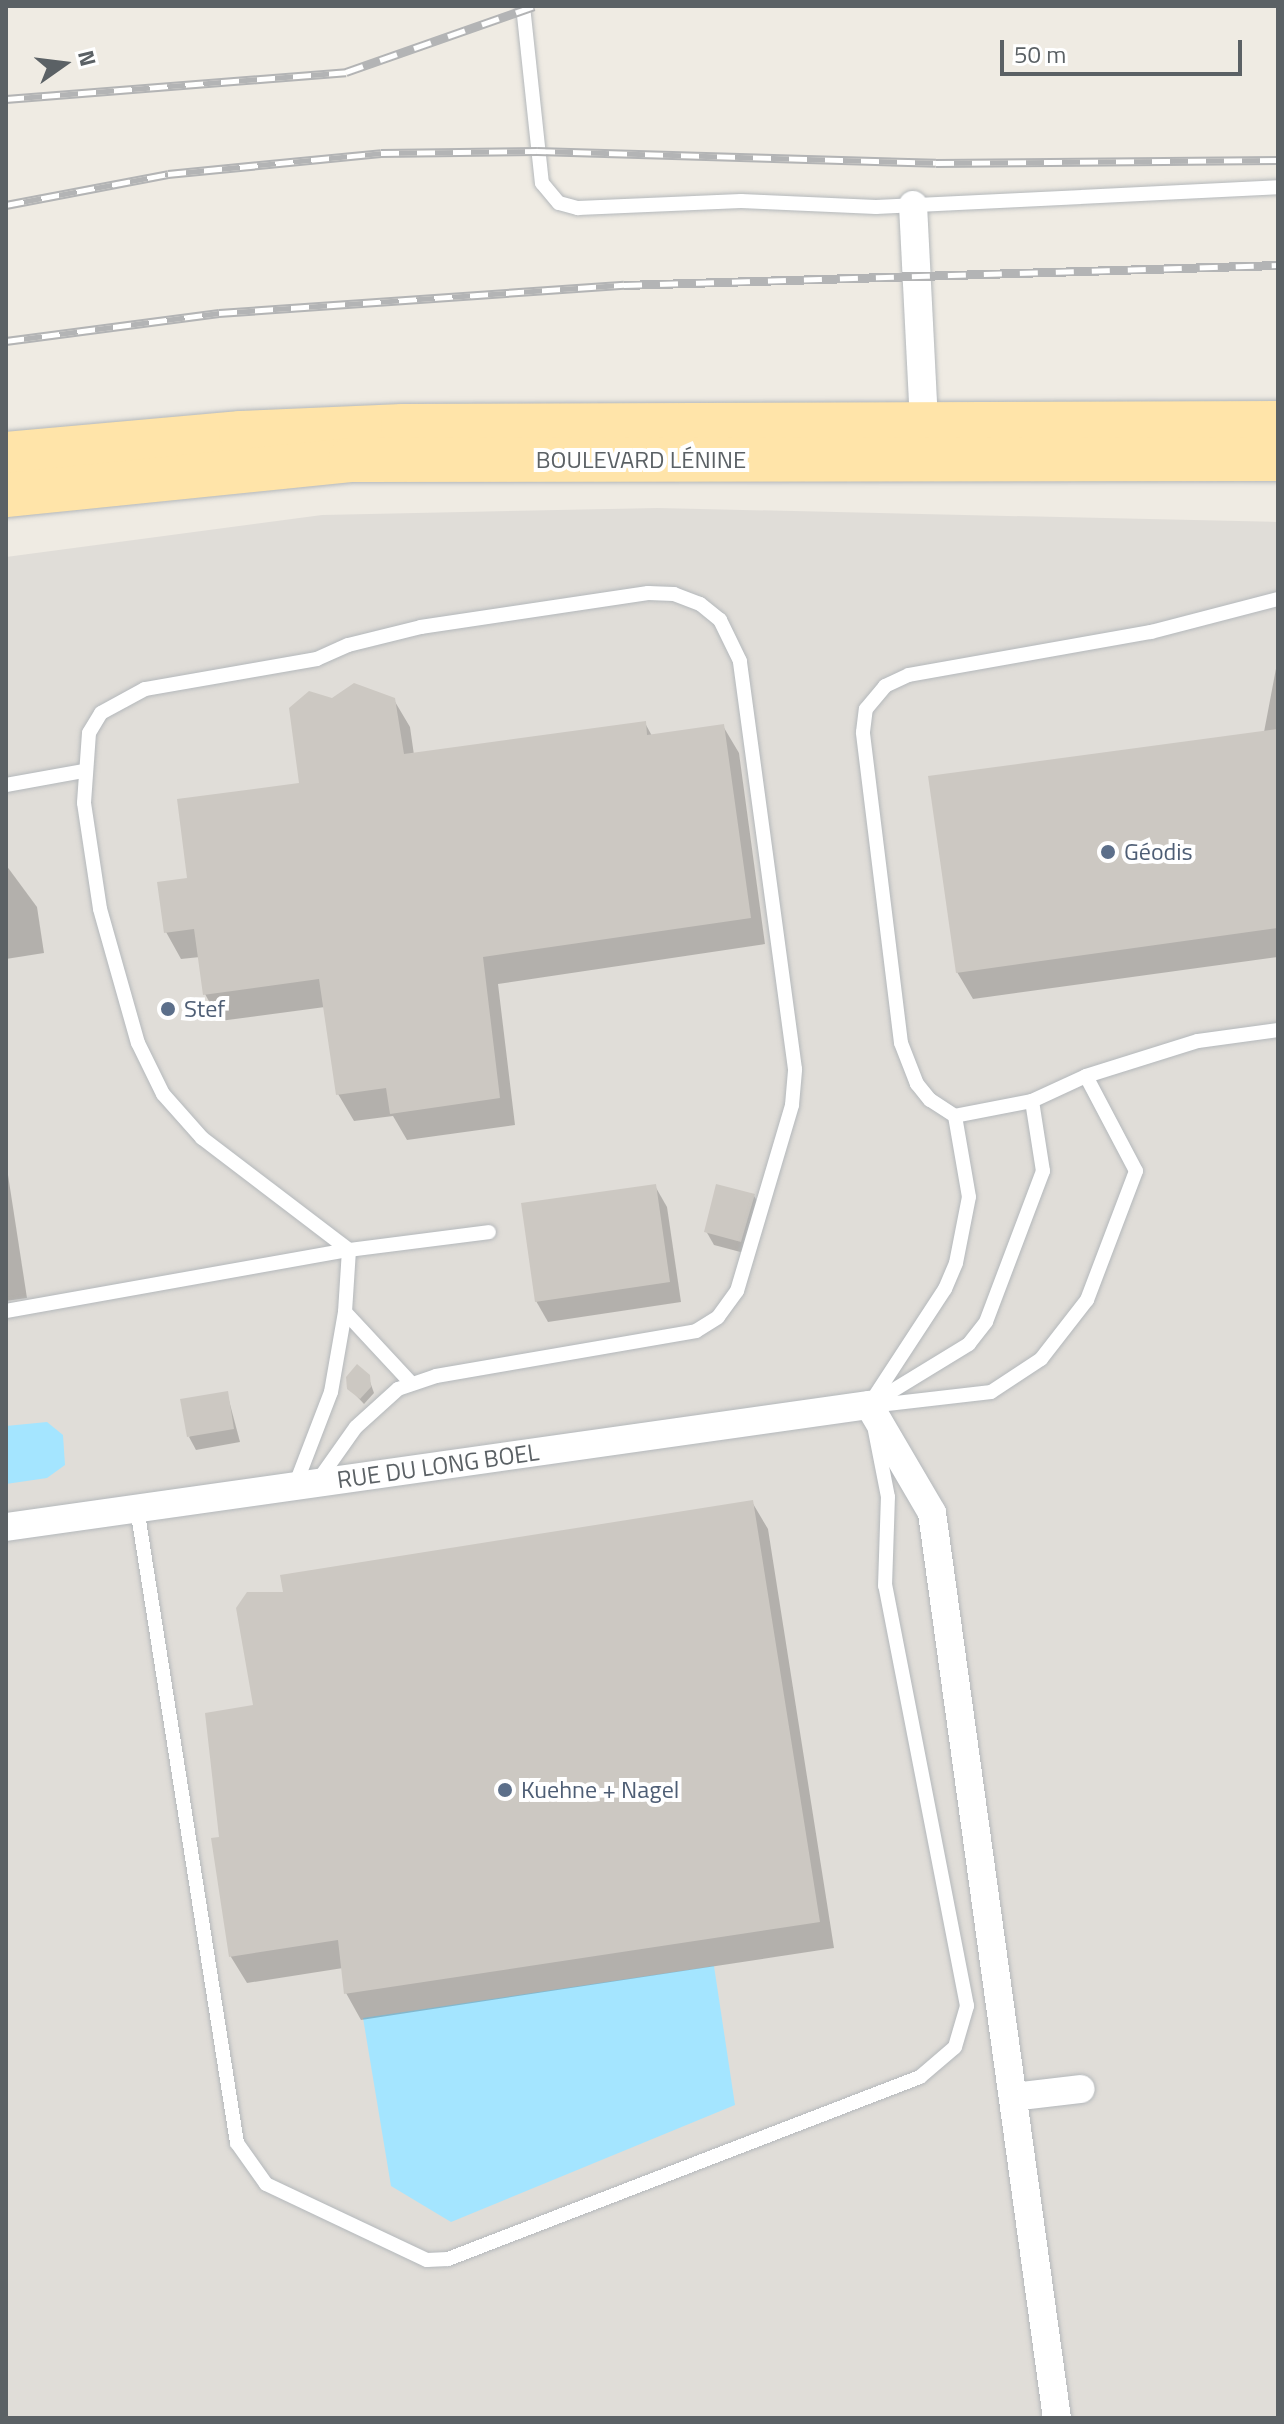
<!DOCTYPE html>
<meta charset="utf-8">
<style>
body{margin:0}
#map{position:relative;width:1284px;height:2424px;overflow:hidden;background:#efebe3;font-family:"Titillium Web",sans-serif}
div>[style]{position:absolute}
.industrial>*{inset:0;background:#e0ddd8}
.water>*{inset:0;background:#a4e5ff}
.shadow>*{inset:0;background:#0003}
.building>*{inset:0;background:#ccc8c2}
.roads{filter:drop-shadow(0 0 2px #b4b8bb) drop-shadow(0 0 2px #b4b8bb)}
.service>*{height:14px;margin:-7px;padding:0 7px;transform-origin:7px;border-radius:7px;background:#fff}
.minor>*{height:28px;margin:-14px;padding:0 14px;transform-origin:14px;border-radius:14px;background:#fff}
.primary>*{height:44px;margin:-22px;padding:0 22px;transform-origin:22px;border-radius:22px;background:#ffe4a9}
.rail>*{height:9px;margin-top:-4.5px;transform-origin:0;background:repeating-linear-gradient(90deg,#fff 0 18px,#b3b4b5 0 36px);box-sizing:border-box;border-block:2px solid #b3b4b5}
.dots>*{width:22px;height:22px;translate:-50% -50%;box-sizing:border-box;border:4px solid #fff;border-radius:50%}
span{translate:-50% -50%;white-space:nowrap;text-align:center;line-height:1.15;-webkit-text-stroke:8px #fff;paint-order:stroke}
.street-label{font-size:24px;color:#5b6165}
.service-label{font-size:24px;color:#4e5e75}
.left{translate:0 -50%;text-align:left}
.frame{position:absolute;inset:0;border:8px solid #5b6165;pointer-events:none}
.north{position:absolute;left:24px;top:24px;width:80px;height:80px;-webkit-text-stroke:6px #fff;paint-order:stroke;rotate:76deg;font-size:22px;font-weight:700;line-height:32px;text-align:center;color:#5b6165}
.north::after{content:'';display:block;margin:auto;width:28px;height:36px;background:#5b6165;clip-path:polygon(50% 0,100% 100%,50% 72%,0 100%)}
.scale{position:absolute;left:1000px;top:40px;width:242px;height:36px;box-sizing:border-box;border:4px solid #5b6165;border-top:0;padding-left:10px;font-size:24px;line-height:28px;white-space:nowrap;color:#5b6165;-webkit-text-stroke:6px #fff;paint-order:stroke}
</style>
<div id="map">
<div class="industrial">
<i style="clip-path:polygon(657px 508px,1278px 522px,1278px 2418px,6px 2418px,6px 557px,322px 515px)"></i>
</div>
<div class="water">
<i style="clip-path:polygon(47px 1422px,63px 1435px,65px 1465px,47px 1478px,6px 1484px,6px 1426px)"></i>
<i style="clip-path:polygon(714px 1966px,735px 2105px,451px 2222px,391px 2186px,363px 2018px)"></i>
</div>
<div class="shadow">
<i style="clip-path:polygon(1278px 658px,1278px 957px,973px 999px,957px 972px,1264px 732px)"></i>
<i style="clip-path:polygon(332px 700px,394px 700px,410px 727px,414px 755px,645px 723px,652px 736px,723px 726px,739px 753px,765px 944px,498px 984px,515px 1125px,407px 1140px,393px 1116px,354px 1121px,338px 1094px,325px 1007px,220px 1021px,205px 994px,200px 957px,181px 959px,166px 932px,190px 880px,301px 785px)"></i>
<i style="clip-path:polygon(6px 865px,37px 907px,44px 953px,6px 959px)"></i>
<i style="clip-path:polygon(6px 1162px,27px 1298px,6px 1301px)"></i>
<i style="clip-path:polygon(655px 1186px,667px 1207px,681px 1302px,548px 1322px,536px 1301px)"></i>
<i style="clip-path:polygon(754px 1196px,762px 1209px,748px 1254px,714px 1245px,706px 1231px)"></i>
<i style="clip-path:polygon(368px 1376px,374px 1393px,364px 1404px,349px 1388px)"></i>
<i style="clip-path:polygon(227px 1393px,240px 1442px,196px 1450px,189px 1437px)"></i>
<i style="clip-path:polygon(752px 1502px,768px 1529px,834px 1948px,361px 2020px,346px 1993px,343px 1968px,247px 1983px,231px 1957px,214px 1839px,221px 1839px,285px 1594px)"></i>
</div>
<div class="building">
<i style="clip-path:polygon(354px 683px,395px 698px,404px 754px,646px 721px,647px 735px,724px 724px,751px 918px,483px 957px,500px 1098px,390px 1114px,386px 1088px,336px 1095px,319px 979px,203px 995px,194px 929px,164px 933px,157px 882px,187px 878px,177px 799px,299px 783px,289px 708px,309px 691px,332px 698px)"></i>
<i style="clip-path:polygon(1278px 729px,1278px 928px,956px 973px,928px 776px)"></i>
<i style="clip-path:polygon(656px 1184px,670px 1282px,535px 1302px,521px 1203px)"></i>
<i style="clip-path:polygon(716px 1184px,755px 1194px,741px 1242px,704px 1232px)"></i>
<i style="clip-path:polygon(357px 1364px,370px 1375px,371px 1387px,360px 1399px,347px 1389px,346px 1377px)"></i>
<i style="clip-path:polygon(228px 1391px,234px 1429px,187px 1437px,180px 1399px)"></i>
<i style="clip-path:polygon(753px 1500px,820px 1922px,344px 1994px,338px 1940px,229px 1957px,211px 1838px,219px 1837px,205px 1713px,253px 1705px,236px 1608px,247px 1592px,283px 1592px,280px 1575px)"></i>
</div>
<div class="roads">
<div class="service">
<i style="left:523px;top:6px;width:178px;rotate:83.9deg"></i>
<i style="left:542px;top:183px;width:26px;rotate:50deg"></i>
<i style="left:559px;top:203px;width:20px;rotate:15deg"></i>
<i style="left:578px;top:208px;width:163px;rotate:-2.5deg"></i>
<i style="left:741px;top:201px;width:135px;rotate:2.5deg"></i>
<i style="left:876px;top:207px;width:402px;rotate:-2.8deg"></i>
<i style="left:6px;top:785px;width:78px;rotate:-10.3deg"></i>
<i style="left:1086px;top:1076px;width:117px;rotate:-17.4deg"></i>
<i style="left:1198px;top:1041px;width:81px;rotate:-7.8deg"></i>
<i style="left:1032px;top:1101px;width:71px;rotate:81.1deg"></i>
<i style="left:1043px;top:1171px;width:161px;rotate:110.7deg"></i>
<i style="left:986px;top:1322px;width:28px;rotate:128deg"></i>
<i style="left:969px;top:1344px;width:117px;rotate:148.6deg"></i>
<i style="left:869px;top:1405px;width:139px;rotate:-56.8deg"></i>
<i style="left:945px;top:1289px;width:28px;rotate:-67deg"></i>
<i style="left:956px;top:1263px;width:67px;rotate:-78.9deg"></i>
<i style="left:969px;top:1197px;width:82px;rotate:-99.8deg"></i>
<i style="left:955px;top:1116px;width:30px;rotate:-147deg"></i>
<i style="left:930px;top:1100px;width:21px;rotate:-129deg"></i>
<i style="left:917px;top:1084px;width:44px;rotate:-111.3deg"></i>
<i style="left:901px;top:1043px;width:313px;rotate:-97deg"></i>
<i style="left:863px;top:732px;width:23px;rotate:-83deg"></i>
<i style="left:866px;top:709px;width:30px;rotate:-50deg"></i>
<i style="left:885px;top:686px;width:26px;rotate:-25deg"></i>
<i style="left:909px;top:675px;width:246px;rotate:-10.1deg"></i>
<i style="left:1151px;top:632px;width:131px;rotate:-14.6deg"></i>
<i style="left:6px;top:1311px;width:348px;rotate:-10.1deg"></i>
<i style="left:349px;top:1250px;width:62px;rotate:93.7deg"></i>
<i style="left:345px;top:1312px;width:81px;rotate:99.9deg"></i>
<i style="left:331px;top:1392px;width:101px;rotate:111deg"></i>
<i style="left:345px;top:1312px;width:97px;rotate:47.1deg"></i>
<i style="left:870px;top:1406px;width:122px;rotate:-6.6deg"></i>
<i style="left:991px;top:1392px;width:60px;rotate:-33.4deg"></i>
<i style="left:1041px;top:1359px;width:75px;rotate:-52.1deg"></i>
<i style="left:1087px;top:1300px;width:138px;rotate:-69.2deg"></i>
<i style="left:1136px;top:1171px;width:107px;rotate:-117.8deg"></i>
<i style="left:1086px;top:1076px;width:60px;rotate:155.2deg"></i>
<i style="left:1032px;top:1101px;width:78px;rotate:169deg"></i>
<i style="left:317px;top:1482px;width:67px;rotate:-54.7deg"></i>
<i style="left:356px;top:1427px;width:57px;rotate:-42.1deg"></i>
<i style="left:398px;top:1389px;width:40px;rotate:-18.9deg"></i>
<i style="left:436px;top:1376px;width:264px;rotate:-9.8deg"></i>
<i style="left:696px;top:1331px;width:26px;rotate:-32deg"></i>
<i style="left:718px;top:1317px;width:32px;rotate:-54deg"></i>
<i style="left:737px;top:1291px;width:194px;rotate:-73.5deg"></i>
<i style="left:792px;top:1105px;width:36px;rotate:-85deg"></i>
<i style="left:795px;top:1069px;width:412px;rotate:-97.7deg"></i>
<i style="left:740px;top:661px;width:46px;rotate:-116deg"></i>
<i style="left:720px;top:620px;width:26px;rotate:-141deg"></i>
<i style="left:700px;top:604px;width:28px;rotate:-159deg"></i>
<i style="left:674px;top:594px;width:26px;rotate:-178deg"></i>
<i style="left:648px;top:593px;width:230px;rotate:171.5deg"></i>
<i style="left:421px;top:627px;width:75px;rotate:166.1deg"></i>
<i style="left:348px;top:645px;width:34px;rotate:156deg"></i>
<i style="left:317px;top:659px;width:175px;rotate:170.1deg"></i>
<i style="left:145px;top:689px;width:50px;rotate:151.4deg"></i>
<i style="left:101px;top:713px;width:23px;rotate:121deg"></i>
<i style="left:89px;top:733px;width:70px;rotate:94.1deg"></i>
<i style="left:84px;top:803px;width:107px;rotate:81.4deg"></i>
<i style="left:100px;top:909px;width:139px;rotate:74.2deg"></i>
<i style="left:138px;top:1043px;width:57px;rotate:63.9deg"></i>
<i style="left:163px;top:1094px;width:59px;rotate:48.4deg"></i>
<i style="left:202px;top:1138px;width:185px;rotate:37.3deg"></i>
<i style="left:349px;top:1250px;width:141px;rotate:-7.3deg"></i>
<i style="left:137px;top:1508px;width:643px;rotate:81.05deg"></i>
<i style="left:237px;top:2143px;width:50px;rotate:54.7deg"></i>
<i style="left:266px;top:2184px;width:178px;rotate:25.3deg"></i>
<i style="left:427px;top:2260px;width:21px;rotate:-3deg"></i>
<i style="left:448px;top:2259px;width:506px;rotate:-21.09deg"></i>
<i style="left:920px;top:2077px;width:46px;rotate:-40.6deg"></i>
<i style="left:955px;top:2047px;width:43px;rotate:-73.7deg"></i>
<i style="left:967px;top:2006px;width:428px;rotate:-101deg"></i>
<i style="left:885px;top:1586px;width:89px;rotate:-88.1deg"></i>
<i style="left:888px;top:1497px;width:67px;rotate:-101.1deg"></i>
</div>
<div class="minor">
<i style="left:913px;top:205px;width:219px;rotate:87.1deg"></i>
<i style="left:6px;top:1527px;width:872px;rotate:-8.05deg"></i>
<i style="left:869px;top:1405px;width:125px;rotate:59.7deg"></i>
<i style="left:932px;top:1513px;width:914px;rotate:82.14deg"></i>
<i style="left:1013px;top:2097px;width:68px;rotate:-6.7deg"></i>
</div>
<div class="primary">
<i style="left:6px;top:454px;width:236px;rotate:-5.1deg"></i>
<i style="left:241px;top:433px;width:162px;rotate:-2.5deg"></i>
<i style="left:403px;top:426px;width:875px;rotate:-0.2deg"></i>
<i style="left:6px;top:495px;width:346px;rotate:-5.8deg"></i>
<i style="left:350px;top:460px;width:928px;rotate:-0.06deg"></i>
</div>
</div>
<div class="rail">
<i style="left:6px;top:99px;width:341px;rotate:-4.5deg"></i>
<i style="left:346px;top:72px;width:199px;rotate:-19.3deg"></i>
<i style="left:6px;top:205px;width:165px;rotate:-10.8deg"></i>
<i style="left:168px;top:174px;width:214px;rotate:-5.6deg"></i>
<i style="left:381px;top:153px;width:156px;rotate:-0.7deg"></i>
<i style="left:537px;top:151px;width:399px;rotate:1.7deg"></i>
<i style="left:936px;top:163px;width:342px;rotate:-0.5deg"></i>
<i style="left:6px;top:341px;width:215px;rotate:-7.5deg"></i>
<i style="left:219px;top:313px;width:406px;rotate:-4deg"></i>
<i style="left:624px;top:285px;width:654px;rotate:-1.75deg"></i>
</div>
<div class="dots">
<i style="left:1108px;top:852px;background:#5c6f8a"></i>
<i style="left:168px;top:1009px;background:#5c6f8a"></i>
<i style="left:505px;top:1790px;background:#5c6f8a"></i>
</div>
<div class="street-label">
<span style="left:641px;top:460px">BOULEVARD LÉNINE</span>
<span style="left:438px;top:1466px;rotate:-8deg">RUE DU LONG BOEL</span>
</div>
<div class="service-label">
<span class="left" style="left:1124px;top:852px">Géodis</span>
<span class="left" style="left:184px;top:1009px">Stef</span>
<span class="left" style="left:521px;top:1790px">Kuehne + Nagel</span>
</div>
<div class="frame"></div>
<div class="north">N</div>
<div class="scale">50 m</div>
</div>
